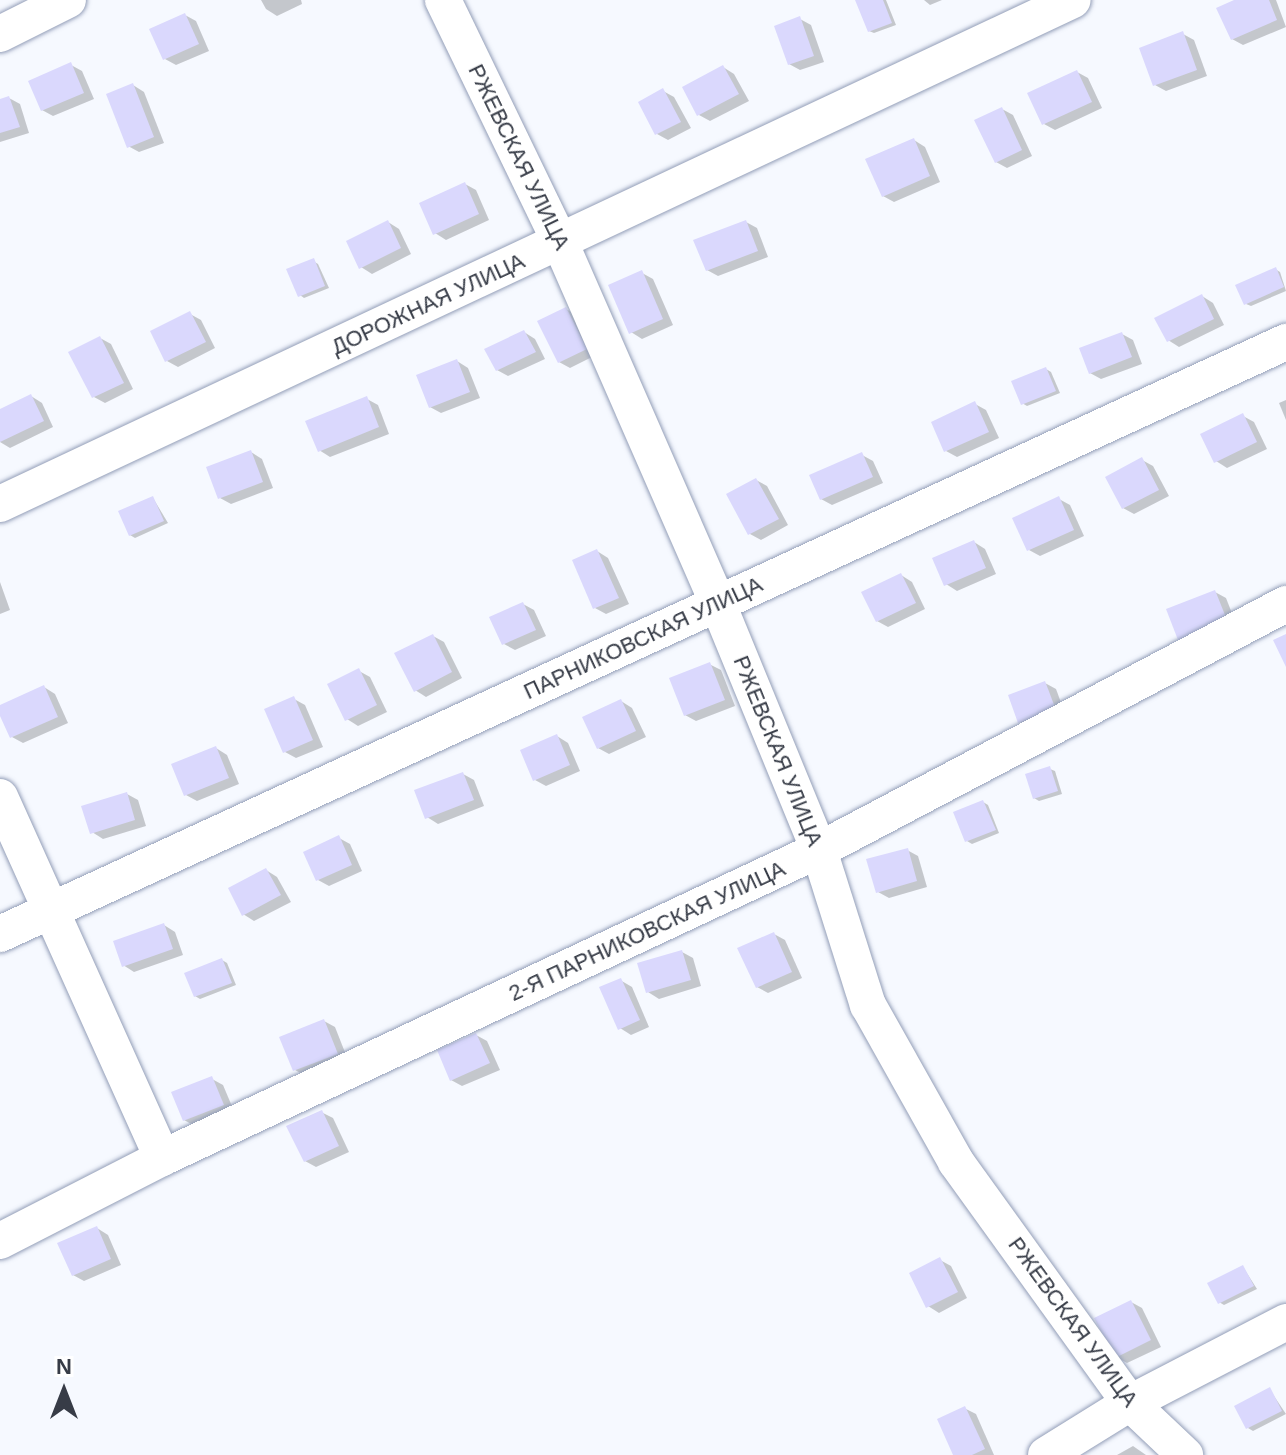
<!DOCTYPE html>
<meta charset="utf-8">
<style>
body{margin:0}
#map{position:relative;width:1286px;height:1455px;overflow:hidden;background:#f6f9ff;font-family:Arial,sans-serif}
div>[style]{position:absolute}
.shadow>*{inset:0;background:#0003}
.building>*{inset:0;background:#dad8fd}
.roads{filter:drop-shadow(0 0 2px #939eb8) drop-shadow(0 0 2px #939eb8)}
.minor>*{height:36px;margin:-18px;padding:0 18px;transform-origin:18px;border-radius:18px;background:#fff}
span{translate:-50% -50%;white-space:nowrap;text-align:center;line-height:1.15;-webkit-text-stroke:6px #fff;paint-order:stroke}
.street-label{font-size:22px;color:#373c47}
.north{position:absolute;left:24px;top:1351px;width:80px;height:80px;-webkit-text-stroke:6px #fff;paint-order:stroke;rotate:0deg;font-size:22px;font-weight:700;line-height:32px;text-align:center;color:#373c47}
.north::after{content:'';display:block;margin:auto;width:28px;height:36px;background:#373c47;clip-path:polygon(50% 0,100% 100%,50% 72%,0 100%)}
</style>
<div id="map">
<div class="shadow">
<i style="clip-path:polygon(261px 0,301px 0,302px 4px,277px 16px,266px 9px)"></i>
<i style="clip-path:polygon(857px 0,886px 0,896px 25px,874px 33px,869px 31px)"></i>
<i style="clip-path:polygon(924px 0,942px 0,930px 5px)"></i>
<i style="clip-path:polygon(1239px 0,1276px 0,1286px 27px,1243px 45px,1232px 39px)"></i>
<i style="clip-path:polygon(185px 15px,196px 21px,209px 51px,176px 65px,165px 59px)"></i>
<i style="clip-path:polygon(800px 19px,811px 25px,824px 62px,800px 70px,789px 64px)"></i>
<i style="clip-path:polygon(1183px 34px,1194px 40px,1207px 76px,1166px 91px,1155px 85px)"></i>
<i style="clip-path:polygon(71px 65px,82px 71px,94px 99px,53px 116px,42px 110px)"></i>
<i style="clip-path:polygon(723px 67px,734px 74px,749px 101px,710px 121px,699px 115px)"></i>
<i style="clip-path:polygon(1077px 72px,1088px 78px,1102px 108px,1055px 130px,1044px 124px)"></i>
<i style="clip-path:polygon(133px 85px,144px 92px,164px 143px,139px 152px,128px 146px)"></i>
<i style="clip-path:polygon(663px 91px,674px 97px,691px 128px,668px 140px,657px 134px)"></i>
<i style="clip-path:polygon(9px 98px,20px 104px,29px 133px,0 142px,0 101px)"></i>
<i style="clip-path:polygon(1002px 109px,1013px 115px,1032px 156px,1007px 168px,996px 162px)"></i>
<i style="clip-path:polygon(914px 140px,925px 147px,940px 182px,894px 202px,883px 196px)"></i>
<i style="clip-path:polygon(465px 184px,476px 190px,489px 220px,446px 240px,435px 233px)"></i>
<i style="clip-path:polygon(388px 222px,399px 229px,411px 254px,372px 274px,361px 267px)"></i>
<i style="clip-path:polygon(746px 222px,757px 228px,768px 257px,718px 276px,707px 270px)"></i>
<i style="clip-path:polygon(313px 261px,318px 264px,329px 288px,304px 298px,300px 295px)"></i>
<i style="clip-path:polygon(1275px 269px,1280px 272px,1286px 291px,1251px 306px,1246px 304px)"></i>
<i style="clip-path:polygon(642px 273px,653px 279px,673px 325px,642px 339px,631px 332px)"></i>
<i style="clip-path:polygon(1202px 296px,1213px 303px,1224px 325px,1179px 347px,1168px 340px)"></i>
<i style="clip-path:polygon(566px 309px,577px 315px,596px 355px,570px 368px,559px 362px)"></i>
<i style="clip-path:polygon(190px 314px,201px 320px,215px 348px,178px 367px,167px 361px)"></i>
<i style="clip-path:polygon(524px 332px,535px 339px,545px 359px,508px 376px,497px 370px)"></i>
<i style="clip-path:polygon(1122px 334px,1133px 340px,1142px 364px,1101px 379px,1090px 373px)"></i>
<i style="clip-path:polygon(100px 338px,111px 344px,133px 389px,105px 403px,94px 397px)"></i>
<i style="clip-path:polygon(457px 361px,468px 368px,480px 398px,441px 413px,430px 407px)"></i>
<i style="clip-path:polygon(1046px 369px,1051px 372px,1060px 393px,1027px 406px,1022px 403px)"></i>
<i style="clip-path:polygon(31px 396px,42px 403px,53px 427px,10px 448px,0 442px,0 411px)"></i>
<i style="clip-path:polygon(367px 399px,378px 405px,389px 434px,330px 457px,319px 450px)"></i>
<i style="clip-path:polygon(1286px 400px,1286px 420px,1279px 403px)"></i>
<i style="clip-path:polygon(975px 404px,986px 410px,999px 438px,957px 457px,946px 451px)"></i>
<i style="clip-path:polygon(1243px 416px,1254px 422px,1267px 449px,1227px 468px,1216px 461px)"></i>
<i style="clip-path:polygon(251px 452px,262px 459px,273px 488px,231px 504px,220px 498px)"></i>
<i style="clip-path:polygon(862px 455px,873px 461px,883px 483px,832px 505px,821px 499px)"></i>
<i style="clip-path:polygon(1142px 460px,1153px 466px,1169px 496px,1134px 514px,1123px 508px)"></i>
<i style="clip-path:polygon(756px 480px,767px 486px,788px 525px,761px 540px,750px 534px)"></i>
<i style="clip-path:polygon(153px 498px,168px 523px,135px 538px,130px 535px)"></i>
<i style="clip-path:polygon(1059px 499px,1070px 505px,1084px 536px,1040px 556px,1029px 550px)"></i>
<i style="clip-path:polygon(974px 542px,985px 549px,996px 574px,957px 591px,946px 584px)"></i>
<i style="clip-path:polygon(597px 551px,608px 558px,629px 604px,606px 614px,595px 608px)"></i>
<i style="clip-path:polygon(901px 575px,912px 582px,925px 609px,888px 627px,877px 621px)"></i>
<i style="clip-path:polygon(0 582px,10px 610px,0 614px)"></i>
<i style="clip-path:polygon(1215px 592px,1226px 598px,1237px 626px,1191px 645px,1180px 639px)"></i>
<i style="clip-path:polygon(523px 604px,534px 610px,546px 636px,515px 650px,504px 644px)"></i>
<i style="clip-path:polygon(433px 636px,444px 642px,462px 678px,426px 697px,415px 690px)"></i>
<i style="clip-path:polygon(709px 664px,721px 670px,735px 706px,696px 721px,685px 715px)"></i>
<i style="clip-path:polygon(359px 671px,370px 677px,387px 712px,358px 726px,347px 719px)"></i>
<i style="clip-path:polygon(1045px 683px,1056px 689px,1066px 716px,1031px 728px,1020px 722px)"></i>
<i style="clip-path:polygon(44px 687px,55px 694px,68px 723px,23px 743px,12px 737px,0 707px)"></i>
<i style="clip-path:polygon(294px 699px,305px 705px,323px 747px,296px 758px,285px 752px)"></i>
<i style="clip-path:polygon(621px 701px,632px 708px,646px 737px,609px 754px,598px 748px)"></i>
<i style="clip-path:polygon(557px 736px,568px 743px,580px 771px,546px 786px,535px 780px)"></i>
<i style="clip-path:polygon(216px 748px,227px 755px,239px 784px,197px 801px,186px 795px)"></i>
<i style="clip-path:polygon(1050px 769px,1055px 771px,1062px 794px,1039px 801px,1034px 798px)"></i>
<i style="clip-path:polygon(463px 774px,474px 780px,484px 806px,438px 824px,427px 817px)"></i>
<i style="clip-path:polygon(127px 794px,138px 800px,146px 826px,103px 839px,92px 832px)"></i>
<i style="clip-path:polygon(983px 802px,988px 805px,999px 833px,972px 844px,967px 841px)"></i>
<i style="clip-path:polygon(339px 838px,350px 844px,362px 871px,329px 886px,318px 880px)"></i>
<i style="clip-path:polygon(907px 850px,918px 856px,927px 887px,889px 898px,878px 892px)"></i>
<i style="clip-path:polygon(266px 870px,277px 877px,291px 902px,254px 921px,243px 914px)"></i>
<i style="clip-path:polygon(164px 925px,175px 932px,183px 955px,134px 972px,123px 965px)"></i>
<i style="clip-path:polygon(774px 934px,785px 940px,802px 978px,768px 993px,757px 987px)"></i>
<i style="clip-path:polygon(682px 952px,693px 958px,701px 986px,659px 999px,648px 992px)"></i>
<i style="clip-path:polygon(222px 960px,227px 963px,236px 985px,200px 999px,195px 996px)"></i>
<i style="clip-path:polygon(620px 980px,632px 987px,649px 1027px,631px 1035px,620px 1028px)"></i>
<i style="clip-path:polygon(324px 1021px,335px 1027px,348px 1060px,306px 1076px,295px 1070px)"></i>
<i style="clip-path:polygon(476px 1035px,487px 1041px,500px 1070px,462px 1086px,451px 1080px)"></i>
<i style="clip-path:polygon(212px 1079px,223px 1085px,234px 1111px,195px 1126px,184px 1120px)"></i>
<i style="clip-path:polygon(321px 1112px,333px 1118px,349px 1152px,316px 1167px,305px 1161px)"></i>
<i style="clip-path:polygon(97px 1228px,108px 1235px,121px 1265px,84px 1281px,73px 1275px)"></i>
<i style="clip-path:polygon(940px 1260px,951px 1266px,967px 1298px,939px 1313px,928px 1306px)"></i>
<i style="clip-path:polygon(1243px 1267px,1257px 1289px,1224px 1305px,1219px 1302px)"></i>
<i style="clip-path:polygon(1131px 1302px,1142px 1308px,1161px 1347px,1127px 1363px,1116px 1357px)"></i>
<i style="clip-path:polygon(1270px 1390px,1286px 1414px,1253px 1431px,1248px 1428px)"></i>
<i style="clip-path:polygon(964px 1408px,976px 1414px,994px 1455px,956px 1455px)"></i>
<i style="clip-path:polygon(1133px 1446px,1146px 1455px,1117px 1455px)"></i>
</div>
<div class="building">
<i style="clip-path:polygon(855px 0,883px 0,892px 23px,868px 32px)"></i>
<i style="clip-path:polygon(1234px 0,1269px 0,1277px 20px,1231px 40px,1216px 8px)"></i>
<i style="clip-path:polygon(185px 13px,199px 44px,163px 60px,149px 29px)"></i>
<i style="clip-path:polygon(800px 16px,814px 56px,788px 65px,774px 26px)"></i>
<i style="clip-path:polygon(1183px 31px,1197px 70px,1153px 86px,1139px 48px)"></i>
<i style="clip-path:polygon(71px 62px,84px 93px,41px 111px,28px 81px)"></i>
<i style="clip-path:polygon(723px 65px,739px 94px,697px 116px,682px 87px)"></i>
<i style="clip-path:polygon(1077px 70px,1092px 102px,1042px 125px,1027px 93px)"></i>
<i style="clip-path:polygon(133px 83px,154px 137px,127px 148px,106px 94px)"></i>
<i style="clip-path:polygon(663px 88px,681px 122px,655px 135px,638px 102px)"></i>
<i style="clip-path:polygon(9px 96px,20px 127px,0 133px,0 99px)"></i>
<i style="clip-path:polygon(1002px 107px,1022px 150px,995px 163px,974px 120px)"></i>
<i style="clip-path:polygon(914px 138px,930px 176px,882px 197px,865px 159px)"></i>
<i style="clip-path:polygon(465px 182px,479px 214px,433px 235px,419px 203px)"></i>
<i style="clip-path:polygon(388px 220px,401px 248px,359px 269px,346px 241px)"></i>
<i style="clip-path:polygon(746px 220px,758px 251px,706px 271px,693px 240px)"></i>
<i style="clip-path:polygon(314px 258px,325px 286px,298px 297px,286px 269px)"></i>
<i style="clip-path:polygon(1276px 267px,1284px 287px,1244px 305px,1235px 285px)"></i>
<i style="clip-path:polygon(642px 270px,663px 319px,629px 334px,608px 285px)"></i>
<i style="clip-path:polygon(1202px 294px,1214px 319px,1167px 342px,1154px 318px)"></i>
<i style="clip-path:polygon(566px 307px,587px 349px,558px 363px,537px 321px)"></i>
<i style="clip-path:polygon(190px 311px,206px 342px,165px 362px,150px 331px)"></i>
<i style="clip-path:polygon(524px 330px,536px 352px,496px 371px,484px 349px)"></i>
<i style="clip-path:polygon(1122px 332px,1132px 357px,1089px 374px,1079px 348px)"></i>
<i style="clip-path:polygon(100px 336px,124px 383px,92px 398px,68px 352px)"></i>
<i style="clip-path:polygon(457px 359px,470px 392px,429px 408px,416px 375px)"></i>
<i style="clip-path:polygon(1046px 367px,1056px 391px,1021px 405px,1011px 381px)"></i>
<i style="clip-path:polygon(31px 394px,44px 421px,0 442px,0 409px)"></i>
<i style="clip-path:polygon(367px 396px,379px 427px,318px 452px,305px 421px)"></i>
<i style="clip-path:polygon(975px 401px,989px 432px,944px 452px,931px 422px)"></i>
<i style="clip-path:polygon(1243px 413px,1257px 442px,1214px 463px,1200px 434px)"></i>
<i style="clip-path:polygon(251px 450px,263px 482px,218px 499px,206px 467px)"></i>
<i style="clip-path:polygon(862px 452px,873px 477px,820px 500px,809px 475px)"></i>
<i style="clip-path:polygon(1142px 457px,1159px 490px,1122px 509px,1105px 477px)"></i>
<i style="clip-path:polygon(756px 478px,779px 519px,748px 535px,726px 494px)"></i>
<i style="clip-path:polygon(153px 496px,164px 521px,129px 536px,118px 511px)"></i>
<i style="clip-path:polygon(1059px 496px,1074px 530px,1027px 551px,1012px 518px)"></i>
<i style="clip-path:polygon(974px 540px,986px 568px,944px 586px,932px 558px)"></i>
<i style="clip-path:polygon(597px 549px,619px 598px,593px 609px,572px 560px)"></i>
<i style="clip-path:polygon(901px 573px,916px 603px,876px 622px,861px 592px)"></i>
<i style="clip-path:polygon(1215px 590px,1227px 620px,1178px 640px,1166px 609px)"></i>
<i style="clip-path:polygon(523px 602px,536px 630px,502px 645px,489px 617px)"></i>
<i style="clip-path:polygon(433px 634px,452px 672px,414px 692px,394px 653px)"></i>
<i style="clip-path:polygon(1286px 634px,1286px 667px,1273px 640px)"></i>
<i style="clip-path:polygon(710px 662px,725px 700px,684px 716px,669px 678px)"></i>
<i style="clip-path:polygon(359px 668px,377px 705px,345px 721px,327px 684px)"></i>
<i style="clip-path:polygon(1045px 681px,1056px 710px,1018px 723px,1008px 695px)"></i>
<i style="clip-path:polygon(44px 685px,58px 717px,10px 738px,0 716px,0 705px)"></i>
<i style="clip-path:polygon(294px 696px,313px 740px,283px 753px,264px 709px)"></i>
<i style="clip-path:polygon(621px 699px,636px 731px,597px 749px,582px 717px)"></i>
<i style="clip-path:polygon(557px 734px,570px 765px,533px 781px,520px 750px)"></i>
<i style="clip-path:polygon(216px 746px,229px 778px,184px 796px,171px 764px)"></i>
<i style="clip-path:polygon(1050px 766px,1058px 791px,1033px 799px,1025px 774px)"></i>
<i style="clip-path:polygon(463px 772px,474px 800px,425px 819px,414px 790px)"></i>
<i style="clip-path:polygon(127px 792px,135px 820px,90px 834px,81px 806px)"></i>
<i style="clip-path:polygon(983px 800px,996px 830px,965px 842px,953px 812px)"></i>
<i style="clip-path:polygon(339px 835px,352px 865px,316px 881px,303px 852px)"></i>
<i style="clip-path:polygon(908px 848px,917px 881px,876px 893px,866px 859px)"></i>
<i style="clip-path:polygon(266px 868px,281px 895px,242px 916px,228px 888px)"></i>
<i style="clip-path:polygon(164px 923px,173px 949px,122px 967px,113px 941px)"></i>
<i style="clip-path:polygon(774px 932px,792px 972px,756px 988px,737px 948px)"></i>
<i style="clip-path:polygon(682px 950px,691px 980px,646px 993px,637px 963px)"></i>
<i style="clip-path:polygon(222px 958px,232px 983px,194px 997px,184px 973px)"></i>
<i style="clip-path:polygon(621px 978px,640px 1020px,618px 1030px,599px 987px)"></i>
<i style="clip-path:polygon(324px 1019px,338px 1054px,293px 1071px,279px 1037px)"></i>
<i style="clip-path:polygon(476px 1033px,490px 1063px,450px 1081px,437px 1050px)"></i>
<i style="clip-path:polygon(212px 1076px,224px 1105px,183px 1121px,171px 1092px)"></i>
<i style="clip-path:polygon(322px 1110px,339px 1146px,304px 1162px,286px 1126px)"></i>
<i style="clip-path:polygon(97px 1226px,111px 1259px,72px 1276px,57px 1243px)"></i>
<i style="clip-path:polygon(940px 1257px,958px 1292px,926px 1308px,909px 1273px)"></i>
<i style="clip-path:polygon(1243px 1265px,1254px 1286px,1218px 1304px,1207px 1283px)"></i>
<i style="clip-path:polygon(1131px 1300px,1151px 1340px,1115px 1358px,1094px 1318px)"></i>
<i style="clip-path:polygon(1270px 1387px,1282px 1411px,1246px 1429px,1234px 1406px)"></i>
<i style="clip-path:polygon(965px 1406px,985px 1449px,972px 1455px,953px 1455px,937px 1419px)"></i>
</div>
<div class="roads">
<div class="minor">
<i style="left:443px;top:0;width:269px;rotate:64.2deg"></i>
<i style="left:560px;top:242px;width:395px;rotate:66.4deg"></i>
<i style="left:718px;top:604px;width:266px;rotate:67.7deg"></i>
<i style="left:819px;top:850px;width:163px;rotate:72.5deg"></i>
<i style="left:868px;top:1005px;width:180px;rotate:60.7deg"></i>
<i style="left:956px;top:1162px;width:297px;rotate:54.2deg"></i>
<i style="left:1130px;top:1403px;width:76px;rotate:43.4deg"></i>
<i style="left:0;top:34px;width:76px;rotate:-26.6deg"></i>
<i style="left:0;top:504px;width:1185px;rotate:-25.16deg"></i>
<i style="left:0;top:797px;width:396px;rotate:65.8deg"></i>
<i style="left:0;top:934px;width:1416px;rotate:-24.72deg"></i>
<i style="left:0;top:1241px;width:182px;rotate:-27.1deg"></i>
<i style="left:162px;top:1158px;width:726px;rotate:-25.12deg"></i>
<i style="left:819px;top:850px;width:528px;rotate:-27.78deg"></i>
<i style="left:1046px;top:1455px;width:99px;rotate:-31.8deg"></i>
<i style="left:1130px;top:1403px;width:176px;rotate:-27.4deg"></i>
</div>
</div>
<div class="street-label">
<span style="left:519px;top:157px;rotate:64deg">РЖЕВСКАЯ УЛИЦА</span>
<span style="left:428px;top:304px;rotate:-25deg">ДОРОЖНАЯ УЛИЦА</span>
<span style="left:643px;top:638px;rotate:-25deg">ПАРНИКОВСКАЯ УЛИЦА</span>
<span style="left:778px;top:751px;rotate:68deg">РЖЕВСКАЯ УЛИЦА</span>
<span style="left:647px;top:931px;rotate:-25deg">2-Я ПАРНИКОВСКАЯ УЛИЦА</span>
<span style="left:1073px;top:1322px;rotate:54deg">РЖЕВСКАЯ УЛИЦА</span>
</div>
<div class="north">N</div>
</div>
